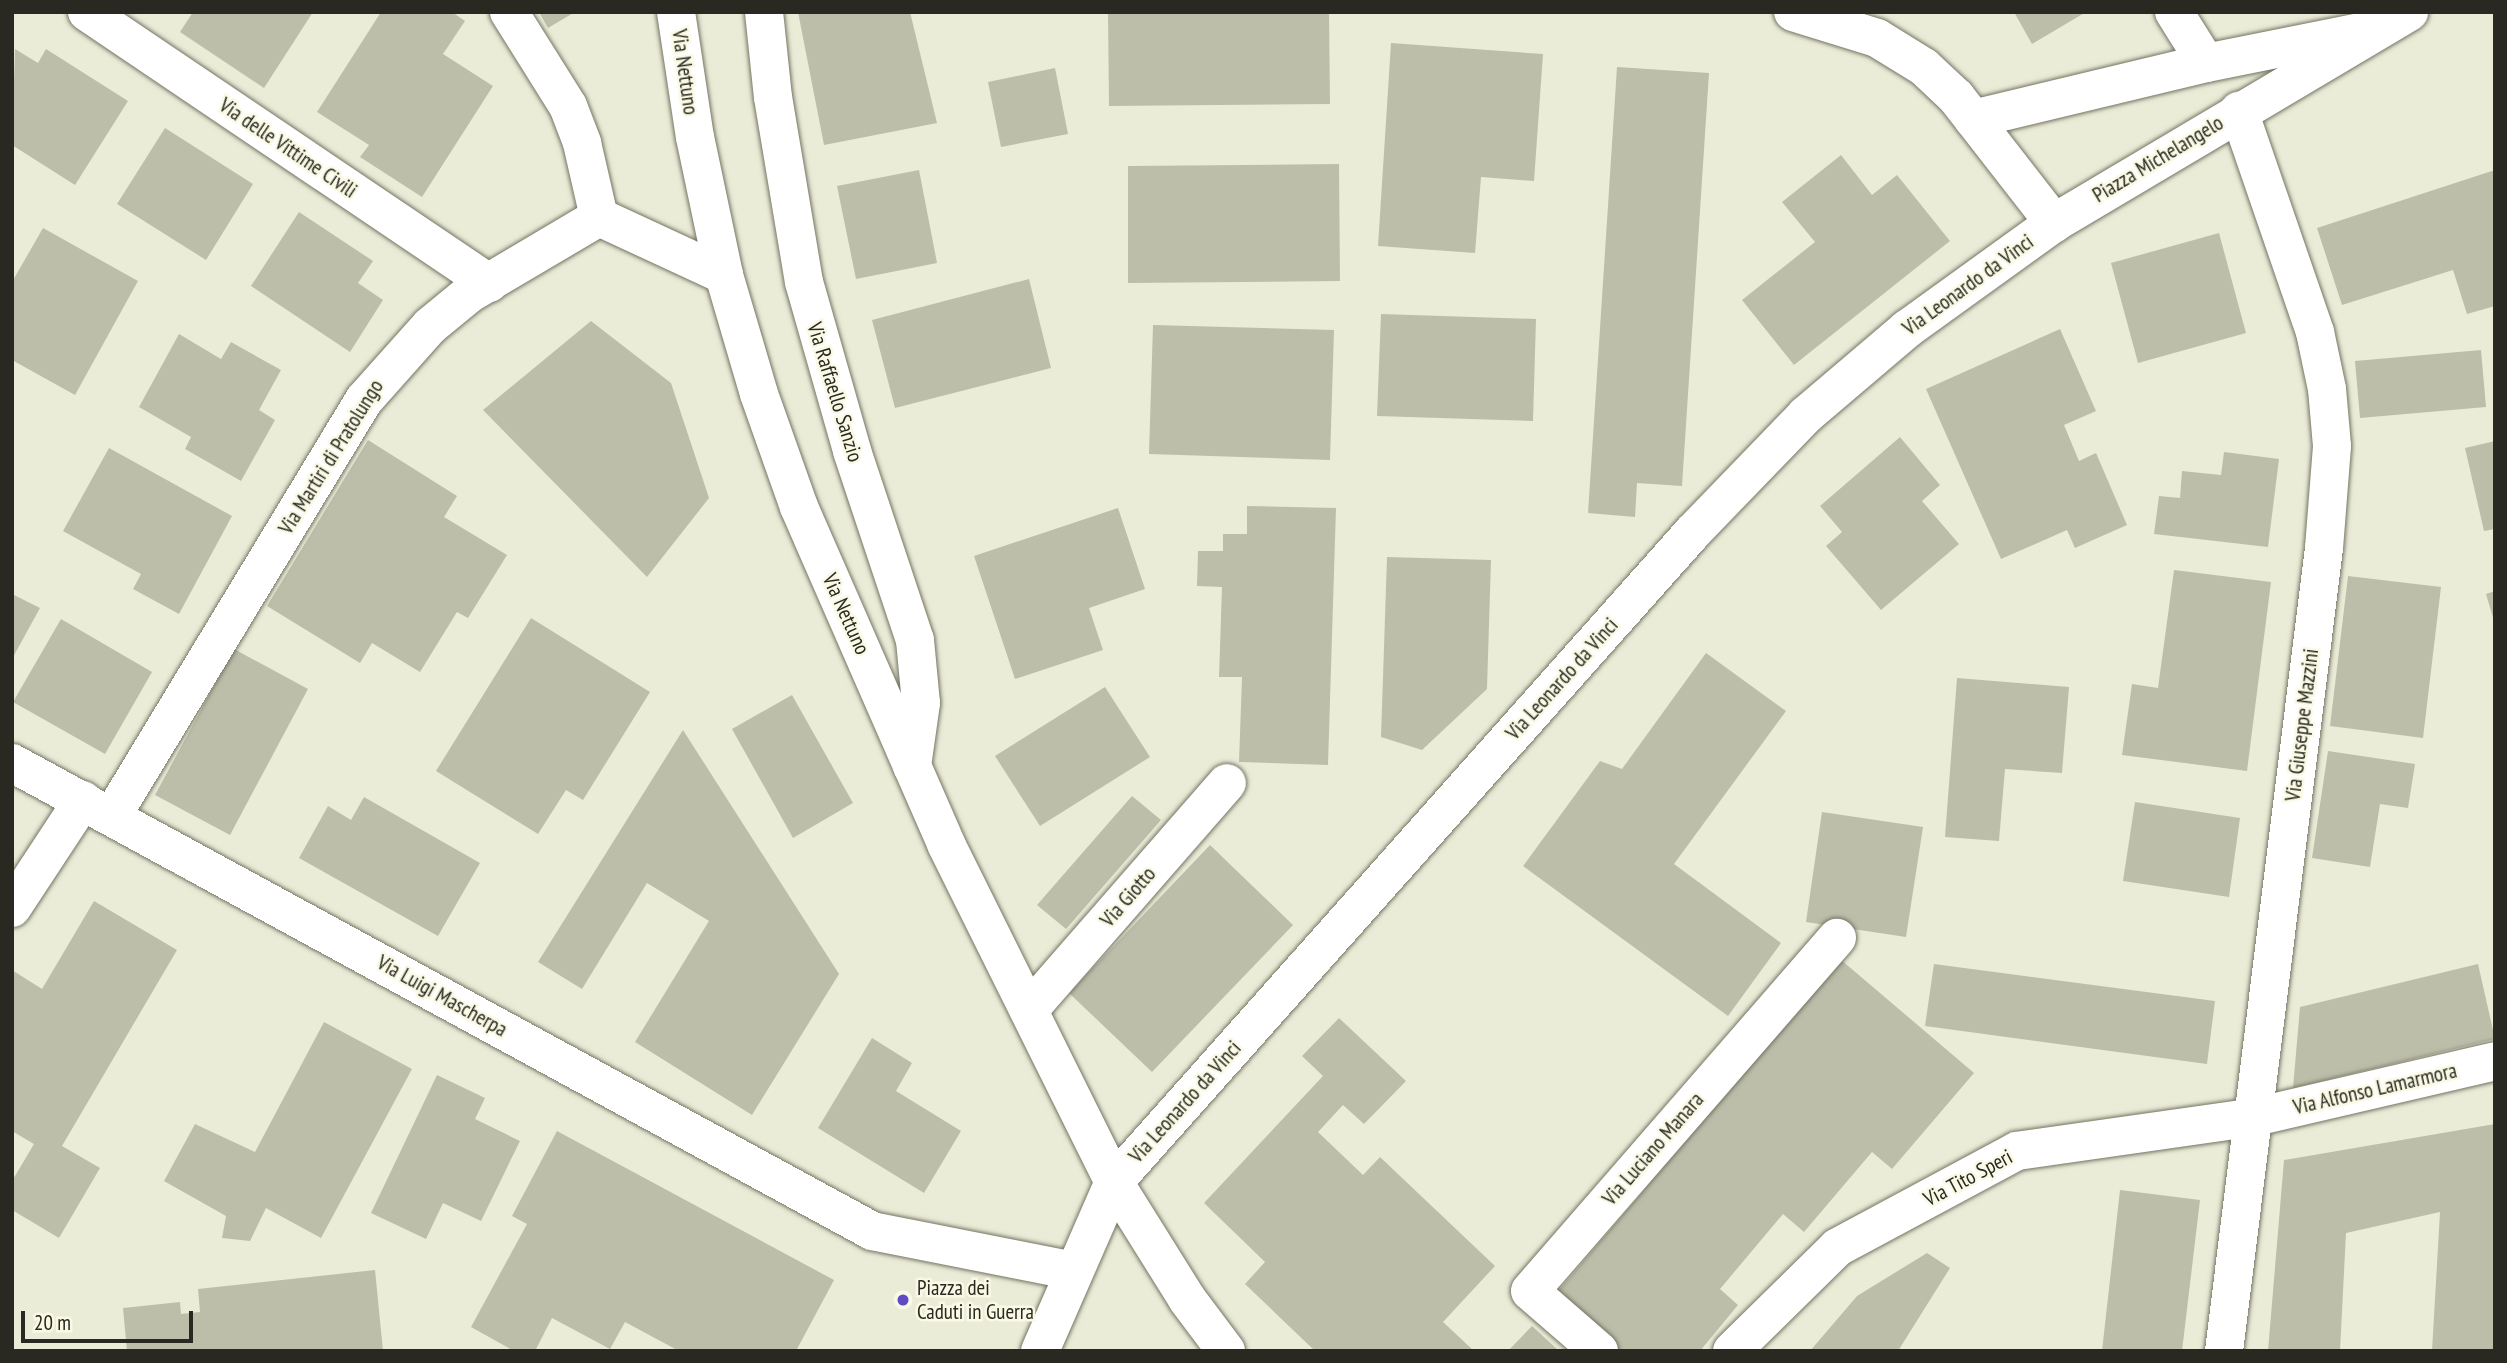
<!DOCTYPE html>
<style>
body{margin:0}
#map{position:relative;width:2507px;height:1363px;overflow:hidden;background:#ebecd8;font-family:"PT Sans Narrow",sans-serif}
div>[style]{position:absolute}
.building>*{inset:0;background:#bdbeaa}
.roads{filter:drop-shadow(0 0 2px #747462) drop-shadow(0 0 2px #747462)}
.street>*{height:38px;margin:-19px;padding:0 19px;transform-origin:19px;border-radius:19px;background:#fff}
.secondary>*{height:38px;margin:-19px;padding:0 19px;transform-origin:19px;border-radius:19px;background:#fff}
.dots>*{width:19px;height:19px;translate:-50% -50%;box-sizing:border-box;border:4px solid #f9f9e5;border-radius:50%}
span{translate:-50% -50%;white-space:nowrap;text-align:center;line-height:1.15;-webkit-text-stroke:5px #f9f9e5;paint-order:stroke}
.street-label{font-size:21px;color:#292921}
.poi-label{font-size:21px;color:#292921}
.left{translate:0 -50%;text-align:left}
.frame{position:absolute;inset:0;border:14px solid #292921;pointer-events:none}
.scale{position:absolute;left:21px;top:1311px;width:172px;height:32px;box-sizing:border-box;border:4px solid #292921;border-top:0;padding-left:9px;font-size:21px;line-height:24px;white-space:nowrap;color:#292921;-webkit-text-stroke:5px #f9f9e5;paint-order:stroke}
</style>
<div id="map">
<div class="building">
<i style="clip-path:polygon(193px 12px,313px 12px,264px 88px,180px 32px)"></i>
<i style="clip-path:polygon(381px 12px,452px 12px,465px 21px,443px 54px,493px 86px,422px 197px,360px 157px,369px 145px,317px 112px)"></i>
<i style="clip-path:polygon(539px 12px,575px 12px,548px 28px)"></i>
<i style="clip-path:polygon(798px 12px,910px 12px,937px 123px,824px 145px)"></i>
<i style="clip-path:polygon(1108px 12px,1329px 12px,1330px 104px,1109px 106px)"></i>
<i style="clip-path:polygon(2014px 12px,2086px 12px,2032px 44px)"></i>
<i style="clip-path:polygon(1391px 43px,1543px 54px,1534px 181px,1481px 177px,1475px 253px,1378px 246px)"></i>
<i style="clip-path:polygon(15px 49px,38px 63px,46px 49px,128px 101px,75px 185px,12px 145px)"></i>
<i style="clip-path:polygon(1617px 67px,1709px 73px,1682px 486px,1637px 483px,1635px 517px,1588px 513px)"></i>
<i style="clip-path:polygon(1055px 68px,1068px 134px,1001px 147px,988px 82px)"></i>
<i style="clip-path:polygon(165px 128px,253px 184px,206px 260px,117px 204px)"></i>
<i style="clip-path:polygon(1841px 155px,1872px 195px,1897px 175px,1950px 241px,1794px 365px,1742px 300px,1815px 242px,1782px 202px)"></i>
<i style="clip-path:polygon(1339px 164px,1340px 281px,1128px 283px,1128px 166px)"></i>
<i style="clip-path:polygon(919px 170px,937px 263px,856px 279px,837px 186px)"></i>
<i style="clip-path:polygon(2495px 170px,2495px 306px,2467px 314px,2453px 270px,2342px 305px,2317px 228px)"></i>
<i style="clip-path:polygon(299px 212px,373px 261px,358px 283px,383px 300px,350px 352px,251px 286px)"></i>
<i style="clip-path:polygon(43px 228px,138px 281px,75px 395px,12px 360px,12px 282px)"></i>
<i style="clip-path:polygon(2219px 233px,2246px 333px,2138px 363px,2111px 263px)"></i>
<i style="clip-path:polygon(1029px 279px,1051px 368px,895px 408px,872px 320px)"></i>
<i style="clip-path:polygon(1381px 314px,1536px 319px,1533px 421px,1377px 416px)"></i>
<i style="clip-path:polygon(591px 321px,671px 383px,709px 498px,647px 577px,483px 410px)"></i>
<i style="clip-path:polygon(1153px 325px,1334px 330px,1330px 460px,1149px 454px)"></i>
<i style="clip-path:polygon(2060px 329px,2096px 411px,2064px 425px,2079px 461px,2096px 453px,2127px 525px,2075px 548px,2067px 530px,2001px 559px,1926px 389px)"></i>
<i style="clip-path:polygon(179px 334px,221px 359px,231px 342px,281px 370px,259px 410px,275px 420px,241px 481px,185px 449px,191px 437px,139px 407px)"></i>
<i style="clip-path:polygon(2481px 350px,2486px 407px,2360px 418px,2355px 361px)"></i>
<i style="clip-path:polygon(1900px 437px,1940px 485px,1922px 501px,1959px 544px,1881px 610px,1826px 546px,1842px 532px,1820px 506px)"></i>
<i style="clip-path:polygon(368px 440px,457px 496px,444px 517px,507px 555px,468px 618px,457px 612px,420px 672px,372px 643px,360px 663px,267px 606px)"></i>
<i style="clip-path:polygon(2495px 441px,2495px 529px,2484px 531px,2465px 448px)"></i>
<i style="clip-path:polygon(109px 448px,232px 516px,179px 614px,133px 589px,141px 574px,63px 531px)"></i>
<i style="clip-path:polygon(2224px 452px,2279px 459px,2268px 547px,2154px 534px,2159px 496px,2180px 498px,2182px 471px,2221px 475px)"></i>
<i style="clip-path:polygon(1247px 506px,1336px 508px,1328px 765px,1239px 762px,1242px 677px,1219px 677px,1222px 587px,1197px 586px,1198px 551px,1223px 551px,1223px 534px,1247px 534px)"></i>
<i style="clip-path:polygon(1118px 508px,1145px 589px,1089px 608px,1103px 650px,1015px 679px,974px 556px)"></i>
<i style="clip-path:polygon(1387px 557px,1491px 560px,1487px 689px,1422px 750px,1381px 737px)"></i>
<i style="clip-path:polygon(2174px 570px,2271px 582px,2247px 771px,2122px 755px,2132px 684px,2158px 688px)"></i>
<i style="clip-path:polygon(2348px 576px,2441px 587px,2423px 738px,2330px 726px)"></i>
<i style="clip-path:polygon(2495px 591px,2495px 621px,2494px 621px,2486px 594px)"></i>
<i style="clip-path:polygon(12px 594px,40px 608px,12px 659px)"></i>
<i style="clip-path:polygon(531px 618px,650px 692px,583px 800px,566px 790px,538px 834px,436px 771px)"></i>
<i style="clip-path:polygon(61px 619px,152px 672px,105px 754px,13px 702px)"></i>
<i style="clip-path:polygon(234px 649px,308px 689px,230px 835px,155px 795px)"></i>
<i style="clip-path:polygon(1706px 653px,1786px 711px,1674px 864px,1781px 943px,1728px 1016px,1523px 866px,1600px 761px,1622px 769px)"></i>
<i style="clip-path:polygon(1957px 678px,2069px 687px,2062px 773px,2005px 769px,1999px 841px,1945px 837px)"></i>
<i style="clip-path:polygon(1105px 687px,1150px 757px,1040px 826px,995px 756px)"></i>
<i style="clip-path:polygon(792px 695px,853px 803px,793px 838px,732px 729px)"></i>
<i style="clip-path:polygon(683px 730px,839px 974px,752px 1115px,635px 1042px,709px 921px,647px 883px,582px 989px,538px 962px)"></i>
<i style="clip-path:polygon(2328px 751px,2415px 764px,2408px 808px,2380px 804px,2370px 867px,2312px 858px)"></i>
<i style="clip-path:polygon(1132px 796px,1161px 820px,1066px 929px,1037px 905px)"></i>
<i style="clip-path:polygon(364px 797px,480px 863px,438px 936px,299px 858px,328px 806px,351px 820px)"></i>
<i style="clip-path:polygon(2135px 802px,2240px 818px,2229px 897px,2123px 881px)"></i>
<i style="clip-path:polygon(1822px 812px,1923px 827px,1906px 937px,1806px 922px)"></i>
<i style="clip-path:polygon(1210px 845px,1293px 925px,1152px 1072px,1069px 993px)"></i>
<i style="clip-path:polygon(94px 901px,177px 950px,62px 1146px,100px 1168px,59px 1238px,12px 1210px,12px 1181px,34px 1144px,12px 1131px,12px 970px,42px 989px)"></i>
<i style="clip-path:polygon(1840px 959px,1974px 1073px,1892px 1169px,1872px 1152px,1804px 1232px,1783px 1214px,1720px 1289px,1738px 1305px,1700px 1351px,1617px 1351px,1554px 1296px)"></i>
<i style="clip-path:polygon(1934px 964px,2215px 1001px,2207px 1064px,1925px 1026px)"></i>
<i style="clip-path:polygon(2478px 964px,2495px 1039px,2293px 1088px,2300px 1007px)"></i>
<i style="clip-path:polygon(1339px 1018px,1406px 1081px,1364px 1124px,1343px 1105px,1318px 1132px,1363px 1175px,1380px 1157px,1495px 1266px,1443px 1322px,1474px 1351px,1315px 1351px,1245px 1284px,1265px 1262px,1204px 1203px,1323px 1076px,1302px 1056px)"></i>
<i style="clip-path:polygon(324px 1022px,412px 1069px,321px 1238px,266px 1208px,250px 1241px,222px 1238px,226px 1216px,164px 1181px,195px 1124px,255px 1152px)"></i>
<i style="clip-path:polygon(872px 1038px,912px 1063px,896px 1091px,961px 1131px,924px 1193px,818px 1128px)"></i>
<i style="clip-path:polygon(437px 1075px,485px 1098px,475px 1119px,520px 1141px,481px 1221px,443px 1203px,426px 1239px,371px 1213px)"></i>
<i style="clip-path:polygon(2495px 1124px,2495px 1351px,2432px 1351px,2440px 1212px,2346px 1233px,2340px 1351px,2268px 1351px,2284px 1160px)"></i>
<i style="clip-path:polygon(557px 1131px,834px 1280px,796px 1351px,679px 1351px,625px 1322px,610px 1349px,552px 1318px,535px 1351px,514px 1351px,471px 1327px,527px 1224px,512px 1216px)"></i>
<i style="clip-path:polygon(2120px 1190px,2200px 1200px,2182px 1351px,2102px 1351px)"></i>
<i style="clip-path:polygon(1927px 1253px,1950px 1268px,1898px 1351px,1810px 1351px,1857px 1296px)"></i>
<i style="clip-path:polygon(375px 1270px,383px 1351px,127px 1351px,123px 1308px,180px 1302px,181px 1314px,200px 1312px,198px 1289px)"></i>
<i style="clip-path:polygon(1532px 1326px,1559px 1351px,1508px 1351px)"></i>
</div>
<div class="roads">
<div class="street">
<i style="left:87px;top:12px;width:485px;rotate:34deg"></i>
<i style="left:509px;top:12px;width:111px;rotate:57.9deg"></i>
<i style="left:568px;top:106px;width:40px;rotate:69deg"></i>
<i style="left:582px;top:143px;width:76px;rotate:77.1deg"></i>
<i style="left:764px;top:12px;width:85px;rotate:84deg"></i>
<i style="left:773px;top:97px;width:188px;rotate:80.5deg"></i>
<i style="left:804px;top:282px;width:176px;rotate:74.1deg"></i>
<i style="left:852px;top:451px;width:199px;rotate:71.6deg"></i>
<i style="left:915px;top:640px;width:63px;rotate:84.6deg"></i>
<i style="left:921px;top:703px;width:64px;rotate:98.1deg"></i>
<i style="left:1793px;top:12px;width:88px;rotate:17.2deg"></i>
<i style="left:1877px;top:38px;width:55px;rotate:31.7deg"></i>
<i style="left:1924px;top:67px;width:44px;rotate:43.2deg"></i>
<i style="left:1956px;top:97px;width:160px;rotate:52.1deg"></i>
<i style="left:2174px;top:12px;width:60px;rotate:57.9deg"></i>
<i style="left:1973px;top:119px;width:240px;rotate:-13.5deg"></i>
<i style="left:2206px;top:63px;width:172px;rotate:-11.4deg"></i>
<i style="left:12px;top:763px;width:979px;rotate:28.55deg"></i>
<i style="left:872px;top:1231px;width:206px;rotate:11.2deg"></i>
<i style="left:112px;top:816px;width:486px;rotate:-58.8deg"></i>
<i style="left:364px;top:400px;width:99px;rotate:-48.3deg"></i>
<i style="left:430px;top:326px;width:50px;rotate:-39.4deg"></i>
<i style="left:469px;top:294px;width:151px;rotate:-30.6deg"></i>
<i style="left:599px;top:217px;width:138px;rotate:24.9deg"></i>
<i style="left:12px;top:908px;width:129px;rotate:-56.7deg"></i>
<i style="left:1029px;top:1010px;width:301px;rotate:-48.9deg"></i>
<i style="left:1114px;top:1182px;width:138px;rotate:58deg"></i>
<i style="left:1187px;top:1299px;width:65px;rotate:53.1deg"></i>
<i style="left:1599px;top:1351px;width:91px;rotate:-139deg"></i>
<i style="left:1530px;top:1291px;width:468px;rotate:-49deg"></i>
<i style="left:1732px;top:1351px;width:148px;rotate:-44.5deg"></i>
<i style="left:1838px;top:1247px;width:203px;rotate:-28.2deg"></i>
<i style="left:2017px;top:1151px;width:240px;rotate:-8.1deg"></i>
<i style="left:2255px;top:1117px;width:246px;rotate:-13.1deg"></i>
<i style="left:2224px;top:1351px;width:809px;rotate:-82.9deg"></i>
<i style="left:2324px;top:548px;width:102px;rotate:-85.5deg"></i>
<i style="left:2332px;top:446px;width:57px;rotate:-95deg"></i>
<i style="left:2327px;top:389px;width:58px;rotate:-101.9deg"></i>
<i style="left:2315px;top:332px;width:234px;rotate:-109deg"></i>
</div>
<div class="secondary">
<i style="left:676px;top:12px;width:126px;rotate:81.4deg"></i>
<i style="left:695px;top:137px;width:141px;rotate:78.1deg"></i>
<i style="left:724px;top:275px;width:124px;rotate:73.6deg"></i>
<i style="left:759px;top:394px;width:120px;rotate:70.5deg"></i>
<i style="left:799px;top:507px;width:368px;rotate:66.4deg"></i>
<i style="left:946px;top:844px;width:377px;rotate:63.6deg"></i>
<i style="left:1040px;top:1351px;width:184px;rotate:-66.4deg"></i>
<i style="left:1114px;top:1182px;width:869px;rotate:-48.31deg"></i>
<i style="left:1692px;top:533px;width:164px;rotate:-46deg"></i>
<i style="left:1806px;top:415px;width:133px;rotate:-40.4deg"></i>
<i style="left:1907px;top:329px;width:181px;rotate:-35.8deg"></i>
<i style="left:2054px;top:223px;width:413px;rotate:-30.7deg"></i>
</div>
</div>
<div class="dots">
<i style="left:903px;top:1300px;background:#5f4bc3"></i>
</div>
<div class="street-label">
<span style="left:685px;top:72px;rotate:82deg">Via Nettuno</span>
<span style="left:288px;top:148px;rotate:34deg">Via delle Vittime Civili</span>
<span style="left:2158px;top:159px;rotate:-31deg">Piazza Michelangelo</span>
<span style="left:1968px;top:285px;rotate:-36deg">Via Leonardo da Vinci</span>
<span style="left:835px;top:392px;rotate:73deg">Via Raffaello Sanzio</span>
<span style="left:331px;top:457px;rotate:-58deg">Via Martiri di Pratolungo</span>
<span style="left:846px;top:614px;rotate:66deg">Via Nettuno</span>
<span style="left:1562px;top:679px;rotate:-48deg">Via Leonardo da Vinci</span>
<span style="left:2302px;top:725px;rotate:-83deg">Via Giuseppe Mazzini</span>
<span style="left:1128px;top:897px;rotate:-49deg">Via Giotto</span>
<span style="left:442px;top:996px;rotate:29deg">Via Luigi Mascherpa</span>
<span style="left:2375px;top:1089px;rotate:-13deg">Via Alfonso Lamarmora</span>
<span style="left:1185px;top:1102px;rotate:-48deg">Via Leonardo da Vinci</span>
<span style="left:1653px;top:1149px;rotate:-49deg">Via Luciano Manara</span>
<span style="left:1968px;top:1178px;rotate:-28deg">Via Tito Speri</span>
</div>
<div class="poi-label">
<span class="left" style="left:917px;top:1300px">Piazza dei<br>Caduti in Guerra</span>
</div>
<div class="frame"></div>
<div class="scale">20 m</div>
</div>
